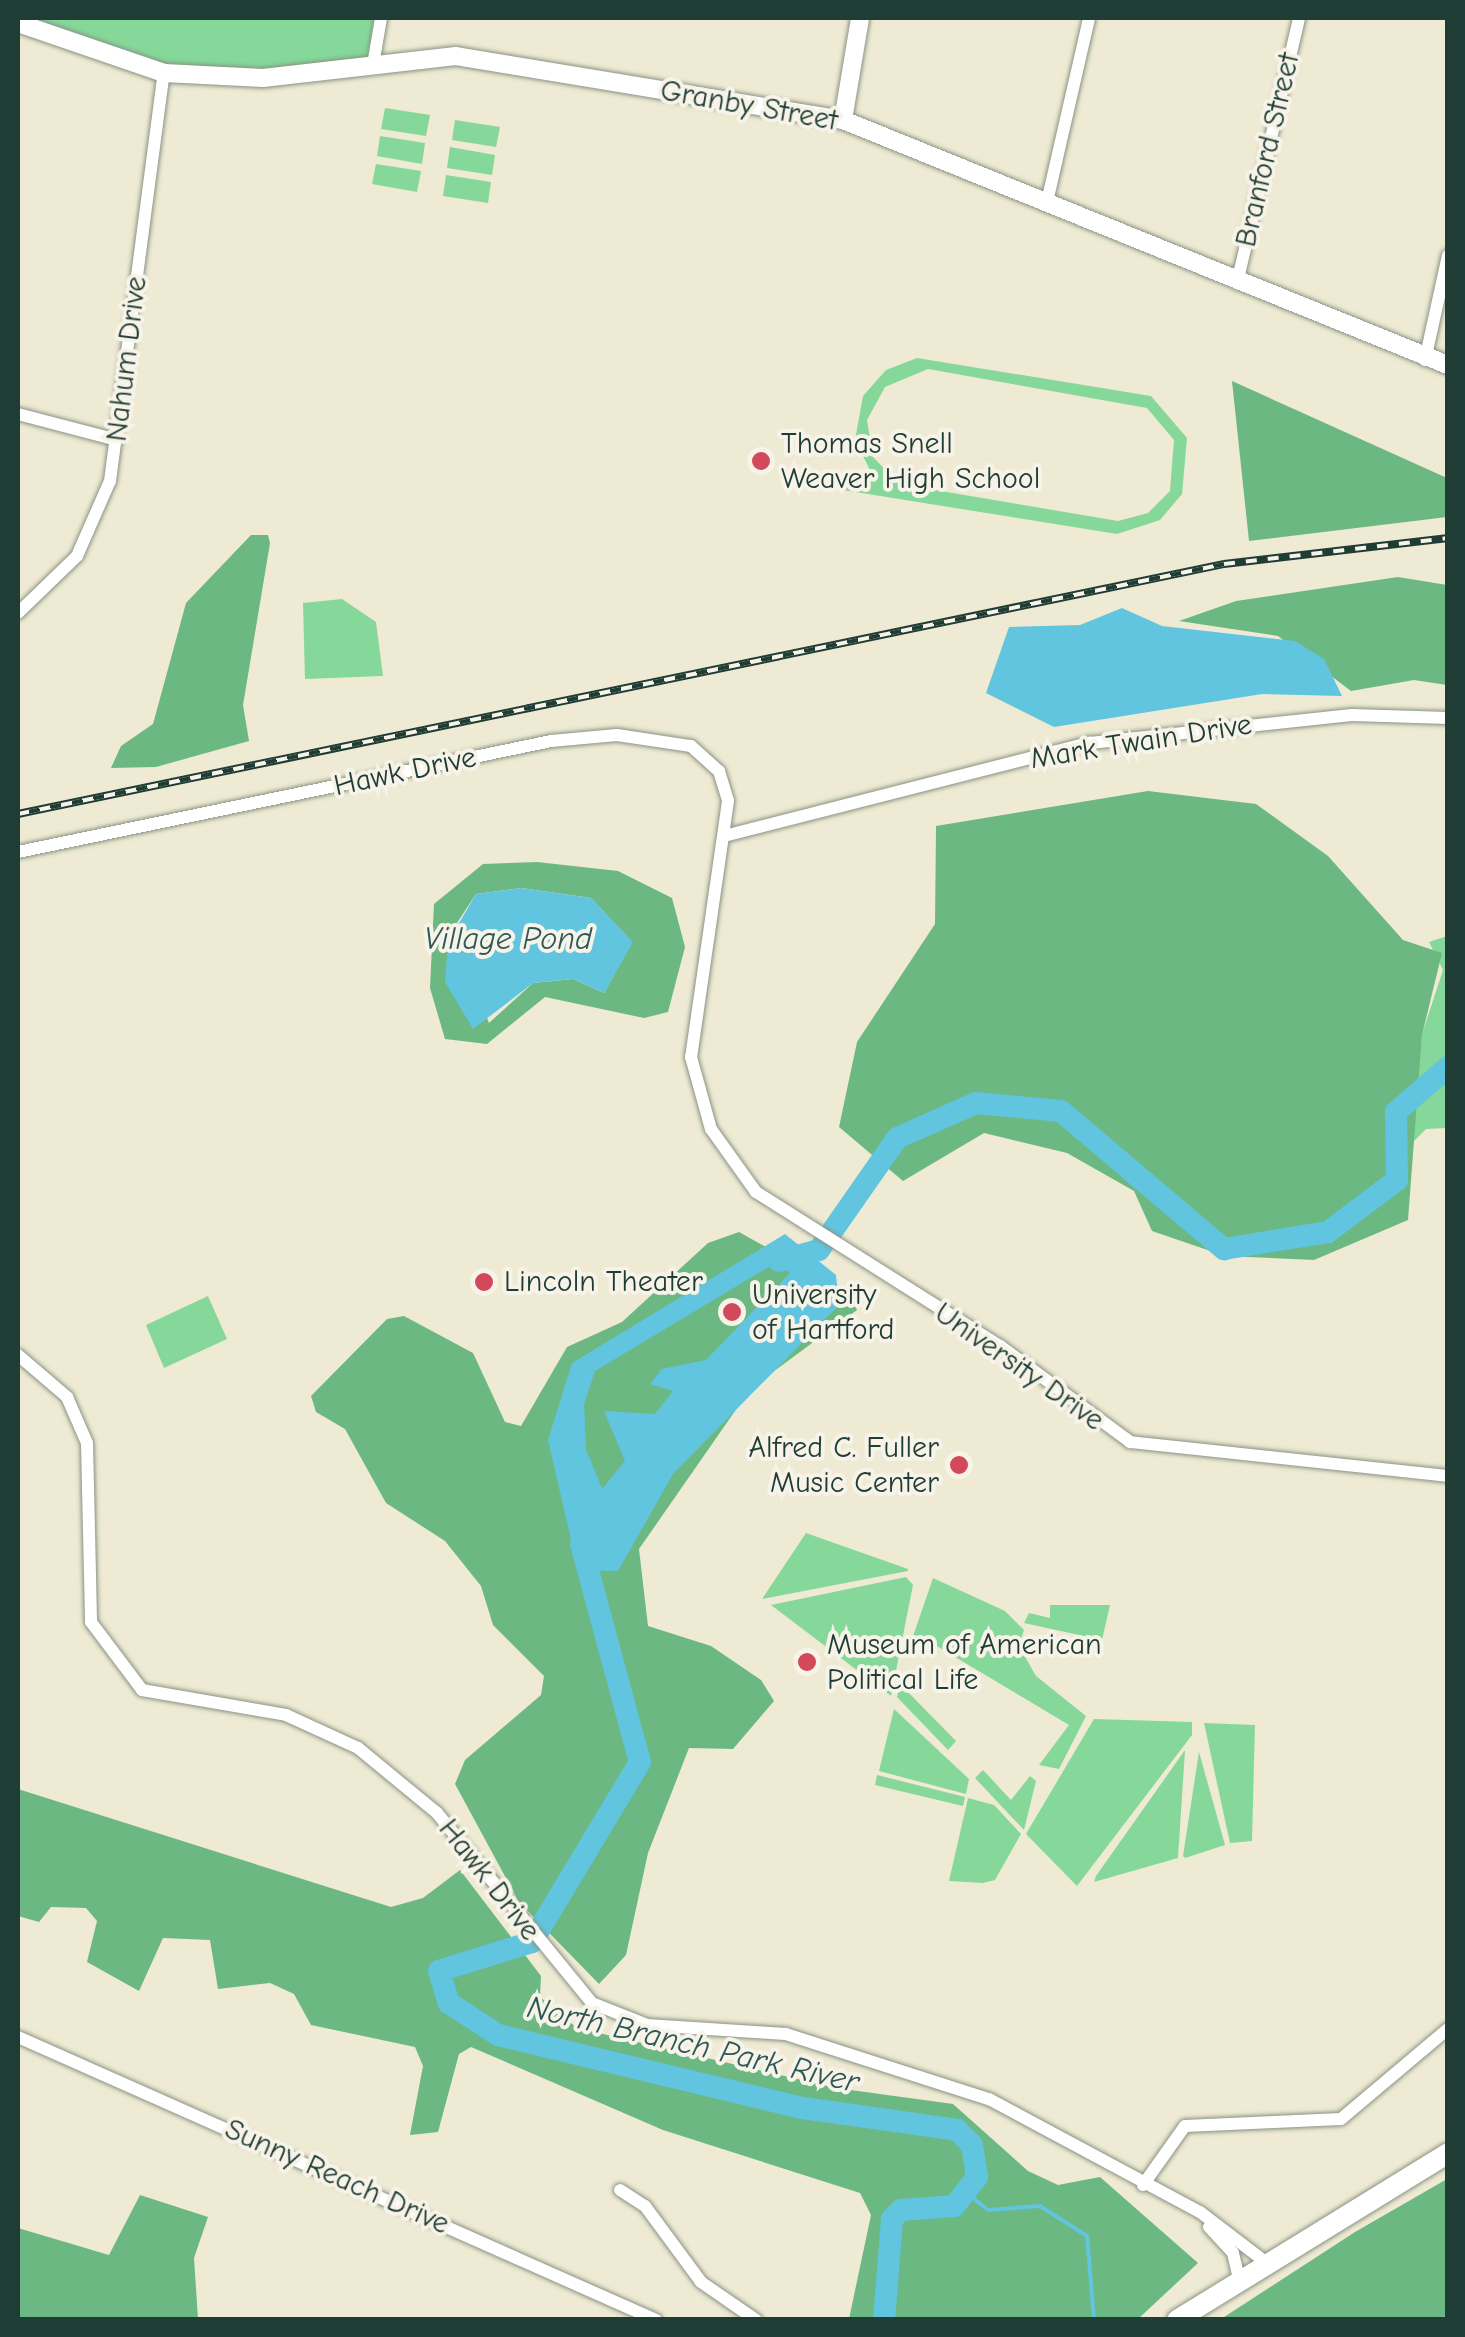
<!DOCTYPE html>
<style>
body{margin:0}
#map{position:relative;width:1465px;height:2337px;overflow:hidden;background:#efead3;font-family:"Comic Neue",sans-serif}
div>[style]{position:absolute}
.green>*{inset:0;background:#85d89a}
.forest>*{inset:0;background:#6cb882}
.water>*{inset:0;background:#61c5df}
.stream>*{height:4px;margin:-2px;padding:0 2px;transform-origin:2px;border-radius:2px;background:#61c5df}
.river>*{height:22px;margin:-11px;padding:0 11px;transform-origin:11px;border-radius:11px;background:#61c5df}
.roads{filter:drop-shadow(0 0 2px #879484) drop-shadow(0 0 2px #879484)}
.street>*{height:12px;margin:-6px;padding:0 6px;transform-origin:6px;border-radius:6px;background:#fff}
.secondary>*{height:18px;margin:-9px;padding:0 9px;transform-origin:9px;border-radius:9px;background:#fff}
.primary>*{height:20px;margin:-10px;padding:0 10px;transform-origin:10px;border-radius:10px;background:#fff}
.rail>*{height:8px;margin-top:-4px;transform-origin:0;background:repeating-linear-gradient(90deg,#f7f3e8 0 11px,#1f3d34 0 22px);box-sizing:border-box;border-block:2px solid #1f3d34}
.dots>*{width:28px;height:28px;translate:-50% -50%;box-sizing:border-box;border:5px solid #f7f3e8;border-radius:50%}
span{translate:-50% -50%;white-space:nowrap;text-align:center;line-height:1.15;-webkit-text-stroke:8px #f7f3e8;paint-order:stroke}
.street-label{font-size:30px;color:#1f3d34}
.poi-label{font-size:30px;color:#1f3d34}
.left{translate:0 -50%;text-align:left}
.right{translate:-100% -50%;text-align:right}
.water-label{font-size:32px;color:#2c5856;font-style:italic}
.frame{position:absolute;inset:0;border:20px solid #1f3d34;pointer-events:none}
</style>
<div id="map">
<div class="green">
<i style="clip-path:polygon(18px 18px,381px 18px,374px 59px,346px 67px,164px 73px)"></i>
<i style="clip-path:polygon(385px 108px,430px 115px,426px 136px,381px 129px)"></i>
<i style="clip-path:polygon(455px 120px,500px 127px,496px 147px,452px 140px)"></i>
<i style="clip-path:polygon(380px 136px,425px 143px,422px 164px,377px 156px)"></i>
<i style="clip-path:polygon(450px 147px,495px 155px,492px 175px,447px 168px)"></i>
<i style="clip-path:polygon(376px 164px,421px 171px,417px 192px,372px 184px)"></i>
<i style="clip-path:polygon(446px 175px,491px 182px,488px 203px,443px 196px)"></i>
<i style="clip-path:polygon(evenodd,917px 358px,1151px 396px,1187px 438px,1182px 494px,1160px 520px,1117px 534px,843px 490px,846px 478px,876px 482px,855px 440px,863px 396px,886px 370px,917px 358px,928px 369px,1147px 408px,1174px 440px,1170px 491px,1148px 513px,1118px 521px,899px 484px,873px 457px,867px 420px,885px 387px,928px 369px)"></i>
<i style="clip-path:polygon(342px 599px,376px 622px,383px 676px,305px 679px,303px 603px)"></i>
<i style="clip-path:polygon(1447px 936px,1447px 1128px,1426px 1129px,1412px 1143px,1422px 1034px,1443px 970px,1429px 942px)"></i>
<i style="clip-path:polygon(208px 1296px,227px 1339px,164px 1368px,146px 1325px)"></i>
<i style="clip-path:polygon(806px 1533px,908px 1569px,908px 1571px,762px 1599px)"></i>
<i style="clip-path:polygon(906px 1577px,913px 1585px,891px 1696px,771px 1605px)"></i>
<i style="clip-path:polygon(933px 1578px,1005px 1611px,1024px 1630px,1019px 1646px,1036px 1676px,1086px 1716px,1059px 1769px,1039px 1765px,1069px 1725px,935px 1645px,928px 1656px,910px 1645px)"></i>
<i style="clip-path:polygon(1050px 1605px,1110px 1605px,1102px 1640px,1024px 1623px,1029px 1613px,1050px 1618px)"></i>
<i style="clip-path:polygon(900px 1684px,956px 1741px,948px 1750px,897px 1697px)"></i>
<i style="clip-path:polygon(894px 1709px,969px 1779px,966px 1794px,879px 1771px)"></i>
<i style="clip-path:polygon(1094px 1719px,1192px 1722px,1192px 1735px,1077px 1886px,1026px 1834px)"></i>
<i style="clip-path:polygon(1204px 1723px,1255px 1725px,1252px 1841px,1230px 1843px)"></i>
<i style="clip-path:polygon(1185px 1750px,1178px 1858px,1094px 1882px,1096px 1876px)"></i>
<i style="clip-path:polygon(1199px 1752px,1225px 1845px,1185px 1858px,1183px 1856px)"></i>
<i style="clip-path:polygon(983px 1770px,1011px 1800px,1030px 1776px,1036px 1781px,1024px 1830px,975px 1778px)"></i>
<i style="clip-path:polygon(877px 1775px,965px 1797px,963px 1806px,875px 1785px)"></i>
<i style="clip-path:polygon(968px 1798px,994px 1805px,1021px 1834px,995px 1880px,983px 1883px,949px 1881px)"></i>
</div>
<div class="forest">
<i style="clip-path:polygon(1232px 381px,1447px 478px,1447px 517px,1249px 541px)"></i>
<i style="clip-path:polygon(251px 535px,268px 535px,270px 543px,243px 705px,249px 741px,156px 767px,111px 768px,121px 746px,153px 724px,186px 603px)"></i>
<i style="clip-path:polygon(1398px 577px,1447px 585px,1447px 685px,1414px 680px,1351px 691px,1278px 636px,1179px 621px,1236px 601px)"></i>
<i style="clip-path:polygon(1148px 791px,1256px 804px,1328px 856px,1403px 940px,1442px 953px,1422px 1035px,1408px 1220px,1314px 1260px,1225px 1256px,1152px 1231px,1134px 1191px,1067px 1153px,984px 1133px,903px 1181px,839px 1127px,857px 1042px,935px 924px,936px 826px)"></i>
<i style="clip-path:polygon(evenodd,537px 862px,618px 871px,672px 898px,685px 947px,668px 1012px,644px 1018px,545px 997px,487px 1044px,445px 1039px,430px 988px,434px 904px,483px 864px,537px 862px,521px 888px,591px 898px,632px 942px,604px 993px,573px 979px,533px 983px,489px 1023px,453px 929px,476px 894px,521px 888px)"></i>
<i style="clip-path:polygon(739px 1232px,850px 1294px,857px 1310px,751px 1388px,639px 1549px,648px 1626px,711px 1646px,761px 1680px,774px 1701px,733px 1749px,689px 1748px,648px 1853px,626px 1955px,599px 1984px,519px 1902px,455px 1784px,465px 1760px,541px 1695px,544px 1676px,493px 1625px,481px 1586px,445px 1541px,386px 1503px,345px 1429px,316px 1412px,311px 1396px,387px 1319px,404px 1316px,473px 1353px,505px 1422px,521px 1426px,567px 1347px,622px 1322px,708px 1243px)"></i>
<i style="clip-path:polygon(18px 1789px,391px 1907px,423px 1898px,460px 1870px,541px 1976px,540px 1997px,577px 2028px,836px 2088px,953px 2104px,1028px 2171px,1058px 2185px,1100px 2177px,1198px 2263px,1138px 2319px,849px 2319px,871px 2215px,860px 2193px,663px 2130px,471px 2047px,459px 2054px,438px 2132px,410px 2135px,423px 2066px,415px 2047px,311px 2025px,294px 1994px,270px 1983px,218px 1989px,210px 1940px,163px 1938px,139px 1991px,87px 1962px,97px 1921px,86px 1908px,51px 1907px,39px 1922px,18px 1916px)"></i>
<i style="clip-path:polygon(1447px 2179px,1447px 2319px,1221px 2319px,1355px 2232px)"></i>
<i style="clip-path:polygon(140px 2195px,208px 2217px,194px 2258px,198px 2319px,18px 2319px,18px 2228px,109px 2255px)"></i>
</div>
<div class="water">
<i style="clip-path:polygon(1122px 608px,1162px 626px,1295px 641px,1324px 659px,1342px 696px,1262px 694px,1054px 727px,986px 693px,1009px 627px,1080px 625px)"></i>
<i style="clip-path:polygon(521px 888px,591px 898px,633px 942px,604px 993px,573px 979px,533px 983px,473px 1029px,445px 982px,448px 942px,476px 894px)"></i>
<i style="clip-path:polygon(evenodd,785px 1234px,836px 1275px,839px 1305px,673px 1474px,618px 1571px,578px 1570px,548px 1440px,572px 1363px,785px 1234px,777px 1262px,790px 1273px,706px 1360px,662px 1369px,650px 1384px,673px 1391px,655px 1414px,604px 1411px,625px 1461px,602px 1489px,586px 1449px,584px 1404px,595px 1371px,777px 1262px)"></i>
</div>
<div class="stream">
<i style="left:969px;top:2195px;width:24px;rotate:38deg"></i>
<i style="left:988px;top:2210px;width:52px;rotate:-4.4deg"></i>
<i style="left:1040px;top:2206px;width:56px;rotate:32.6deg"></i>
<i style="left:1087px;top:2236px;width:84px;rotate:85.2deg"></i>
</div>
<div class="river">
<i style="left:779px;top:1261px;width:41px;rotate:-15.4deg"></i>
<i style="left:819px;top:1250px;width:136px;rotate:-55.1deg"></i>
<i style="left:897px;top:1138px;width:86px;rotate:-23.9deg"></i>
<i style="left:976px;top:1103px;width:85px;rotate:5.4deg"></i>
<i style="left:1061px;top:1111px;width:214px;rotate:40.3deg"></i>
<i style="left:1224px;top:1249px;width:105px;rotate:-9.3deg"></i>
<i style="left:1328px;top:1232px;width:86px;rotate:-37deg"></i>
<i style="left:1397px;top:1180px;width:68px;rotate:-90.8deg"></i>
<i style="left:1396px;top:1112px;width:69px;rotate:-40.9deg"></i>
<i style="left:581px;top:1544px;width:226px;rotate:74.9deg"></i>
<i style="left:640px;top:1762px;width:210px;rotate:121deg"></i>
<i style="left:532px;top:1942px;width:97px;rotate:162.7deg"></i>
<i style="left:439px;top:1971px;width:34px;rotate:73deg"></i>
<i style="left:449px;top:2003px;width:59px;rotate:33.1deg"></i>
<i style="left:498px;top:2035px;width:314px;rotate:13.5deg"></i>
<i style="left:803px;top:2108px;width:156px;rotate:8.1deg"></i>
<i style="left:957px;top:2130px;width:21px;rotate:45deg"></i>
<i style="left:972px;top:2145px;width:32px;rotate:81deg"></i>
<i style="left:977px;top:2177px;width:37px;rotate:128deg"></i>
<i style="left:954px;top:2206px;width:53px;rotate:175.7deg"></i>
<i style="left:901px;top:2210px;width:13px;rotate:135deg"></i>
<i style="left:892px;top:2219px;width:101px;rotate:94.5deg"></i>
</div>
<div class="roads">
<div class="street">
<i style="left:374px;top:59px;width:42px;rotate:-80.3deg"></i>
<i style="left:1047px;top:202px;width:189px;rotate:-77.1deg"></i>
<i style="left:1237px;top:283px;width:272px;rotate:-76.8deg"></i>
<i style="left:1425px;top:360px;width:107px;rotate:-77.6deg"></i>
<i style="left:18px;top:414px;width:102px;rotate:14.7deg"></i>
<i style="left:18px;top:613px;width:82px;rotate:-44deg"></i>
<i style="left:77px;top:556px;width:82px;rotate:-66.3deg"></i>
<i style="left:110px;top:481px;width:412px;rotate:-82.5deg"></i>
<i style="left:724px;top:836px;width:378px;rotate:-14.3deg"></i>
<i style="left:1090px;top:743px;width:263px;rotate:-6.1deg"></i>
<i style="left:1352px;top:715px;width:96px;rotate:1.8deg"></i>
<i style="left:18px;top:852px;width:544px;rotate:-11.76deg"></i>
<i style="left:551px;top:741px;width:66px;rotate:-5.2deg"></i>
<i style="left:617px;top:735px;width:75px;rotate:8.5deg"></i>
<i style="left:691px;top:746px;width:38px;rotate:42deg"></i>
<i style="left:719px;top:771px;width:31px;rotate:73deg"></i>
<i style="left:728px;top:801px;width:259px;rotate:98.2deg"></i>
<i style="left:691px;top:1057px;width:75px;rotate:74.5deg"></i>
<i style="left:711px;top:1129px;width:77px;rotate:54.5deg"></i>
<i style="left:756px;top:1192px;width:289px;rotate:32.3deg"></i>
<i style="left:1000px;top:1346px;width:162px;rotate:36.4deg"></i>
<i style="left:1130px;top:1442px;width:320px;rotate:6.1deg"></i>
<i style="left:18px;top:1355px;width:65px;rotate:40.6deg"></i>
<i style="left:67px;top:1397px;width:50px;rotate:66.5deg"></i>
<i style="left:87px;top:1443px;width:179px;rotate:88.7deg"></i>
<i style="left:91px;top:1622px;width:85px;rotate:53.1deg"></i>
<i style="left:142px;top:1690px;width:146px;rotate:9.8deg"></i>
<i style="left:286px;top:1715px;width:79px;rotate:24.6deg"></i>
<i style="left:358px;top:1748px;width:102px;rotate:39.4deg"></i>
<i style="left:437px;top:1813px;width:245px;rotate:50.8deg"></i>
<i style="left:592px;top:2003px;width:59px;rotate:21.8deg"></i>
<i style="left:647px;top:2025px;width:139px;rotate:3.7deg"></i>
<i style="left:786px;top:2034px;width:213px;rotate:17.8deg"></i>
<i style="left:989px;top:2099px;width:239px;rotate:28.2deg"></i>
<i style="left:1200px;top:2212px;width:84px;rotate:37.3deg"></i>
<i style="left:18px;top:2037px;width:698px;rotate:23.92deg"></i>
<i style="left:1143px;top:2185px;width:72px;rotate:-54.6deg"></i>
<i style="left:1185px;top:2126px;width:156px;rotate:-2.6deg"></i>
<i style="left:1341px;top:2119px;width:140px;rotate:-40.1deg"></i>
<i style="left:620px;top:2190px;width:30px;rotate:33deg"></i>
<i style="left:645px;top:2206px;width:94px;rotate:53.6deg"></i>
<i style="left:701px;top:2282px;width:67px;rotate:34.6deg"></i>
<i style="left:1209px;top:2227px;width:35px;rotate:47deg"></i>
<i style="left:1233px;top:2253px;width:28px;rotate:77deg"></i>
</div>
<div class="secondary">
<i style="left:18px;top:23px;width:154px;rotate:18.9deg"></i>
<i style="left:164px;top:73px;width:99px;rotate:2.9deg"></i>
<i style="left:263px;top:78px;width:194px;rotate:-6.5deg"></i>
<i style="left:456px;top:56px;width:392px;rotate:9.4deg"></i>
<i style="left:843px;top:120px;width:653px;rotate:22.05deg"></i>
<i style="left:843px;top:120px;width:103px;rotate:-80.5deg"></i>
</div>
<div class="primary">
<i style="left:1177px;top:2320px;width:318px;rotate:-31.6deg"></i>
</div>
</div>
<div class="rail">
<i style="left:18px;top:814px;width:1232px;rotate:-11.71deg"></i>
<i style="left:1224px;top:564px;width:226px;rotate:-6.6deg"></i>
</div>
<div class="dots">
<i style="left:761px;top:461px;background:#d1495b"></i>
<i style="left:484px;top:1282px;background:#d1495b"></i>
<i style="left:732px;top:1312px;background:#d1495b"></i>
<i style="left:959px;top:1465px;background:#d1495b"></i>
<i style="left:807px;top:1662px;background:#d1495b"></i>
</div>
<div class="street-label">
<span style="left:749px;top:106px;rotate:10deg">Granby Street</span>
<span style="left:1268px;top:150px;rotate:-77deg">Branford Street</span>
<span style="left:127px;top:359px;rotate:-83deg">Nahum Drive</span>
<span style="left:1141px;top:742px;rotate:-9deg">Mark Twain Drive</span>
<span style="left:405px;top:772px;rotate:-12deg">Hawk Drive</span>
<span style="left:1019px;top:1367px;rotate:35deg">University Drive</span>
<span style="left:489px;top:1880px;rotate:52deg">Hawk Drive</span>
<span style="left:337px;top:2177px;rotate:24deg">Sunny Reach Drive</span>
</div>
<div class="poi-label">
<span class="left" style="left:781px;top:461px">Thomas Snell<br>Weaver High School</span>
<span class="left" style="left:504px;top:1282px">Lincoln Theater</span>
<span class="left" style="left:752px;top:1312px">University<br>of Hartford</span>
<span class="right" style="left:939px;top:1465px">Alfred C. Fuller<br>Music Center</span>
<span class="left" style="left:827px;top:1662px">Museum of American<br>Political Life</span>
</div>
<div class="water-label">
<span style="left:508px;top:939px">Village Pond</span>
<span style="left:693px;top:2045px;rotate:13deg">North Branch Park River</span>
</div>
<div class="frame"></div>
</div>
